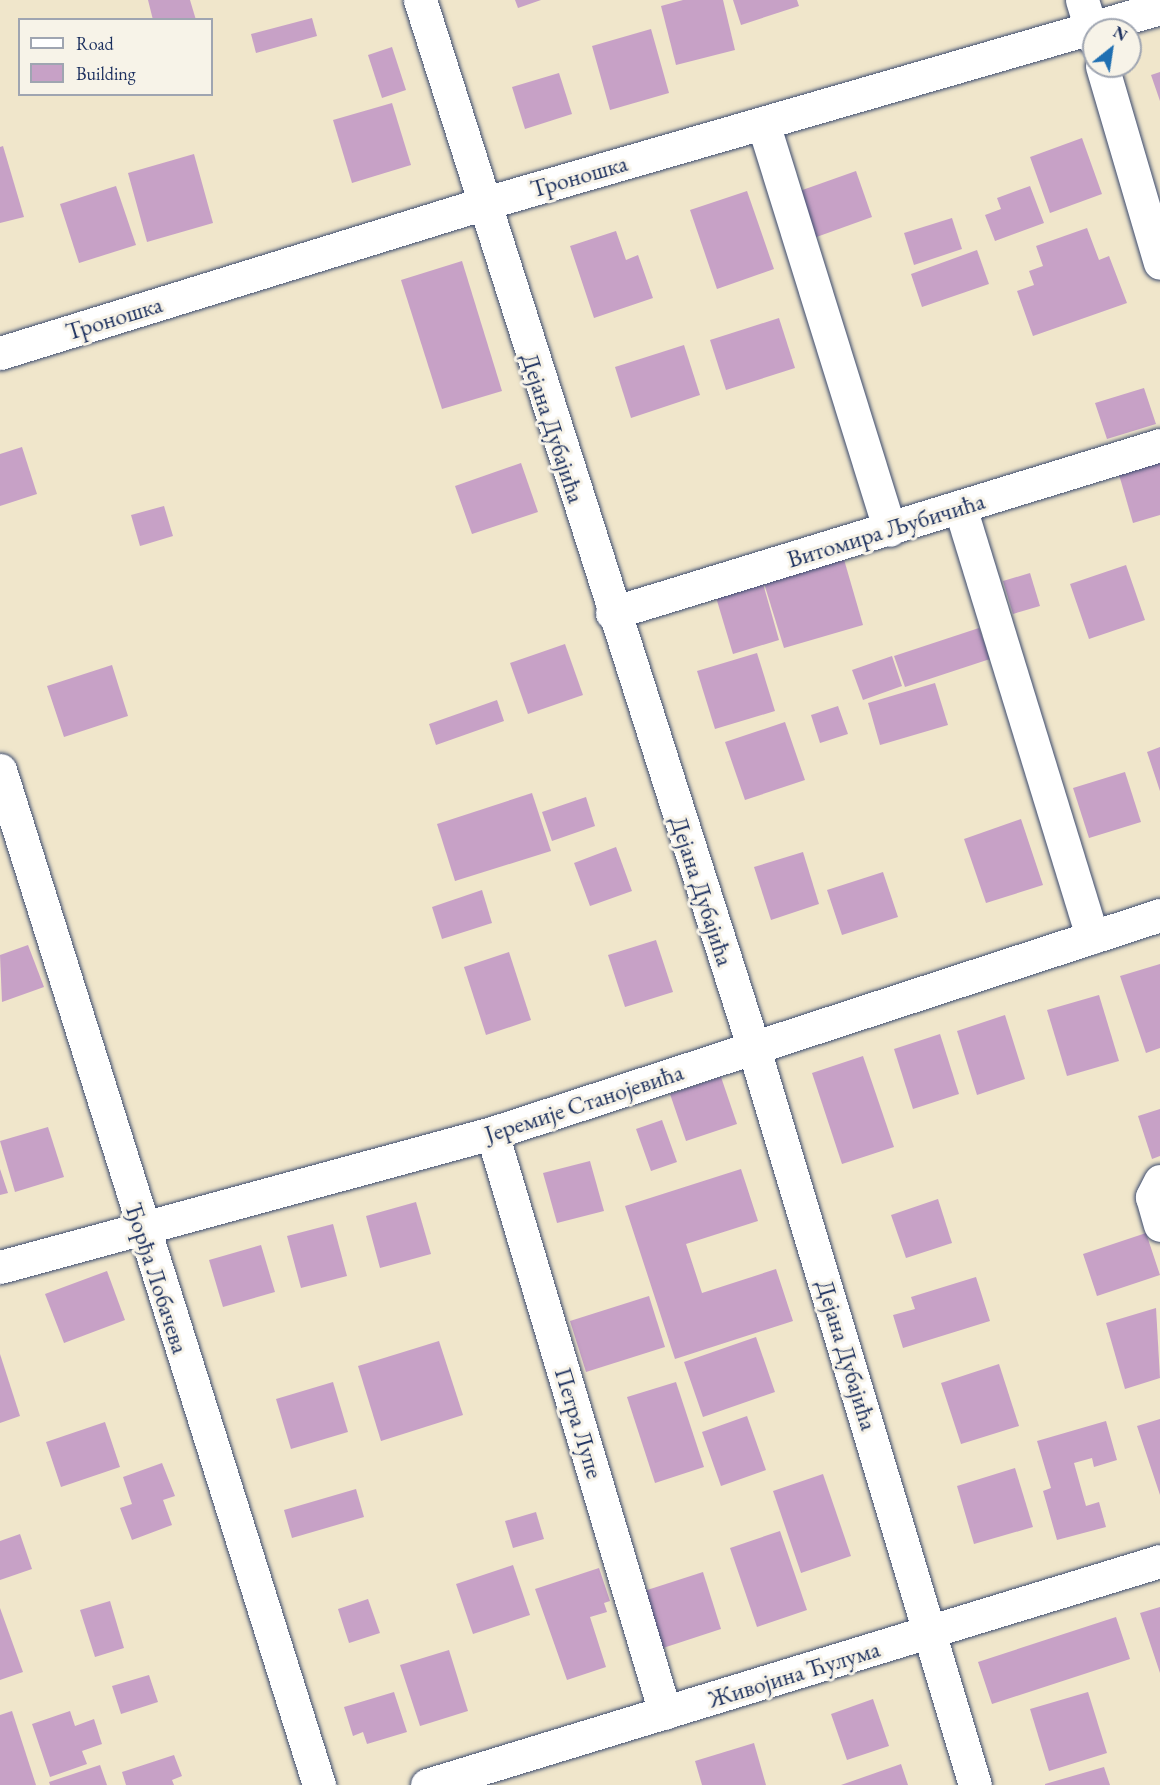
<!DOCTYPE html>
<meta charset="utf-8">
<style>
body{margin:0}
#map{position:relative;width:1160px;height:1785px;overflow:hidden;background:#f0e6cb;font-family:"EB Garamond",serif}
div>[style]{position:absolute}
.building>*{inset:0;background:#c7a1c6}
.roads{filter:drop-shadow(0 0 2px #3b4a6e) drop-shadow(0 0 2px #3b4a6e)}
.street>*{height:33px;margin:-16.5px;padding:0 16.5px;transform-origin:16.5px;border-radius:16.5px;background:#fff}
span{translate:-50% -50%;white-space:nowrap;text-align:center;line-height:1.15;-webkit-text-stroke:6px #f7f3e8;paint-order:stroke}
.street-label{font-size:24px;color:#1b2f5e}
.legend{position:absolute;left:18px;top:18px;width:195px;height:78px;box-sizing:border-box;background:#f7f3e8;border:2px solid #9fa5b1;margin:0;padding:8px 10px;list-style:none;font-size:18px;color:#1b2f5e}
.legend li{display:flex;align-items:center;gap:12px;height:30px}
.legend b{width:30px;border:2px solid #9fa5b1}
.north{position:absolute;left:1082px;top:18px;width:60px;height:60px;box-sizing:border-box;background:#f7f3e8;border:2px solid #9fa5b1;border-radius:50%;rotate:30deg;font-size:16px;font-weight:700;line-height:24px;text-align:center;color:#1b2f5e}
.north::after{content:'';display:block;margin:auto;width:21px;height:27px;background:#1f6fb2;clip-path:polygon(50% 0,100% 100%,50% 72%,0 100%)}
</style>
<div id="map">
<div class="building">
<i style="clip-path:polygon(148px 0,190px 0,196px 20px,153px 20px)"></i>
<i style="clip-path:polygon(515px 0,541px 0,518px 8px)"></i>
<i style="clip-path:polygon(683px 0,723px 0,735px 50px,676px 65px,661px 6px)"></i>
<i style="clip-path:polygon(733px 0,797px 0,799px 6px,741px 25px)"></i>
<i style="clip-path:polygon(312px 18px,317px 36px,256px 53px,251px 34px)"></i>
<i style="clip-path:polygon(651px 29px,669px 93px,610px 110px,592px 46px)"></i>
<i style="clip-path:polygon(392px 47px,406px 90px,382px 98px,368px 55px)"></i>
<i style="clip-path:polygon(1160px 72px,1160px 101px,1151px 75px)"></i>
<i style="clip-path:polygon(559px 73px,572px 114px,525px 129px,512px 87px)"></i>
<i style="clip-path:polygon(392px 103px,411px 165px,352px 183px,333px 120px)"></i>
<i style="clip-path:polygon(1082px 138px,1102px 194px,1050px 213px,1030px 157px)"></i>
<i style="clip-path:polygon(3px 146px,24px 217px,0 223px,0 147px)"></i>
<i style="clip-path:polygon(194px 154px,213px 223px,147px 242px,128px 173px)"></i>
<i style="clip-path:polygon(856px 171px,872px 217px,811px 239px,794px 193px)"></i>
<i style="clip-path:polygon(116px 186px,136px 245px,79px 263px,60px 204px)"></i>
<i style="clip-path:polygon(1030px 186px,1044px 223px,995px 241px,985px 215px,1001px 209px,997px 198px)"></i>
<i style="clip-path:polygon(747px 191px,774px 269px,717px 289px,690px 210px)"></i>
<i style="clip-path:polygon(952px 218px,962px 249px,914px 265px,904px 233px)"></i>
<i style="clip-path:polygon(1087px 228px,1099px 260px,1109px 256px,1127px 303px,1033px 336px,1017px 291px,1034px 285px,1029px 271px,1043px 266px,1036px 246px)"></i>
<i style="clip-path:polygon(616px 231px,626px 260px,638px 255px,653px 298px,594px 318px,570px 246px)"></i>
<i style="clip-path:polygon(977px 250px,989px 284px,922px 307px,911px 274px)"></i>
<i style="clip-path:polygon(462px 261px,502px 391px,442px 409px,401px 280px)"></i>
<i style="clip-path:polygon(779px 318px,795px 368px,726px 390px,710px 340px)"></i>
<i style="clip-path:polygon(684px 345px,700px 395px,631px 418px,615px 367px)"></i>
<i style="clip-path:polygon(1144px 388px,1156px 424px,1107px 439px,1095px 403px)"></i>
<i style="clip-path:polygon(22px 447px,37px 494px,0 506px,0 454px)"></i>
<i style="clip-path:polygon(1160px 458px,1160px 515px,1133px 523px,1118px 471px)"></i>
<i style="clip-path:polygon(521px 463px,538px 512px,472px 534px,455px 486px)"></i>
<i style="clip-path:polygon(164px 506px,173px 536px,140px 546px,131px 515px)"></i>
<i style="clip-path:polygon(843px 556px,863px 625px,784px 648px,763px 580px)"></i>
<i style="clip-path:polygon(1126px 565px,1145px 620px,1089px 639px,1070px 584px)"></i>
<i style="clip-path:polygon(1030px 573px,1040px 606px,1013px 614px,1003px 581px)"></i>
<i style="clip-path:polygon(762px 580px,779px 640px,733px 654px,715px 594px)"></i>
<i style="clip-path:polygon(979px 628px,990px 659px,905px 687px,894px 656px)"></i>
<i style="clip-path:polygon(565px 644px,583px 695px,528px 714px,510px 663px)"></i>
<i style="clip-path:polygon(757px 653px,775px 711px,715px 729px,697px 671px)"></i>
<i style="clip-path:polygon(892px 656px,902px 686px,863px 700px,852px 670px)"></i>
<i style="clip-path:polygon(112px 665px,128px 716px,64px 737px,47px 686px)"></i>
<i style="clip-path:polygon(935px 683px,948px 725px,880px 745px,868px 703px)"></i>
<i style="clip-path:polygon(497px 700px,504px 721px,436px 745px,429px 724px)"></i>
<i style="clip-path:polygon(838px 706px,848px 734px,820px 743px,811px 715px)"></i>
<i style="clip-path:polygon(785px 722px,805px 780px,745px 800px,725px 742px)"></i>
<i style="clip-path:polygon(1160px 747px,1160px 791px,1147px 752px)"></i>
<i style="clip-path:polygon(1125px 772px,1141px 822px,1089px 838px,1073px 788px)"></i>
<i style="clip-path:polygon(532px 793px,551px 851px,455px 881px,437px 824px)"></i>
<i style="clip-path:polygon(586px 797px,595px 826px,552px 841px,542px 812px)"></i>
<i style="clip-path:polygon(1021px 819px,1043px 885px,986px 903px,964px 839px)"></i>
<i style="clip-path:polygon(616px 847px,632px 891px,590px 906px,574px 863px)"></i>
<i style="clip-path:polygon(803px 852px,819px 904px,771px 920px,754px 867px)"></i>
<i style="clip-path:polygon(883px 872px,898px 917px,842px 935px,827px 890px)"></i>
<i style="clip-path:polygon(482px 890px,492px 923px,442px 939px,432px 907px)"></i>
<i style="clip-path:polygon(656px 940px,673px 992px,625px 1007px,608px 955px)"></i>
<i style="clip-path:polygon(28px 945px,44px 987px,2px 1002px,0 955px)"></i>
<i style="clip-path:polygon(509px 952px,531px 1020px,486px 1035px,464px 967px)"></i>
<i style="clip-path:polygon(1160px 964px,1160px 1048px,1146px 1053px,1120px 976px)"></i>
<i style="clip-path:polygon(1099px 995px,1119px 1061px,1067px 1076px,1047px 1010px)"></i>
<i style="clip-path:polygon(1005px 1015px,1025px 1079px,977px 1095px,957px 1031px)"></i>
<i style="clip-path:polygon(940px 1034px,959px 1094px,913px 1109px,894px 1049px)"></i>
<i style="clip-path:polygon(863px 1056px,894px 1147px,842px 1164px,812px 1073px)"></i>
<i style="clip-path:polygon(721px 1077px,737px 1124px,686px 1141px,670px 1094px)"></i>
<i style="clip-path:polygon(1160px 1109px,1160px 1156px,1152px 1159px,1138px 1116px)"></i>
<i style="clip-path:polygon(662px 1120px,677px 1162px,651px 1171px,636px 1129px)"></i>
<i style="clip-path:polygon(48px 1127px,64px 1177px,15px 1192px,0 1141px)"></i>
<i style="clip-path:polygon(590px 1161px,604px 1211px,557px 1223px,543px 1173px)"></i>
<i style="clip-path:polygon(0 1169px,8px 1193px,0 1195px)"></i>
<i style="clip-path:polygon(741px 1169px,758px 1221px,686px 1244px,702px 1293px,776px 1269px,793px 1321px,675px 1359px,625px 1206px)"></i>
<i style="clip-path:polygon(938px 1199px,952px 1243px,906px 1258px,891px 1215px)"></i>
<i style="clip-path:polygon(416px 1202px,431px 1254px,380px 1268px,366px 1216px)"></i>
<i style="clip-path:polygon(333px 1224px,347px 1276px,301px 1288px,287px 1236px)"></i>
<i style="clip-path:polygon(1146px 1233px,1160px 1275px,1097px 1296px,1083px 1254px)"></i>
<i style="clip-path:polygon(261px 1245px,275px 1292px,223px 1307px,209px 1260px)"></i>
<i style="clip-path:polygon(107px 1271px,125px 1320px,64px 1343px,45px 1294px)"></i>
<i style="clip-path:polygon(976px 1277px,990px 1321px,903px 1348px,893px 1315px,915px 1309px,911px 1297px)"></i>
<i style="clip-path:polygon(649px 1296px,665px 1347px,586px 1372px,570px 1321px)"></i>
<i style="clip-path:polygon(1156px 1308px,1160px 1378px,1125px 1389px,1106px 1323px)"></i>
<i style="clip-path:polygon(756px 1337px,775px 1392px,703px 1417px,684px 1362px)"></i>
<i style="clip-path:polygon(439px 1341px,463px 1415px,381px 1441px,358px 1366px)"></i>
<i style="clip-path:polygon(0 1354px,20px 1416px,0 1423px)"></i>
<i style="clip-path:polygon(999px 1364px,1019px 1426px,961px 1444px,941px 1383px)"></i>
<i style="clip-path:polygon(333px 1382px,348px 1432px,291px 1449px,276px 1399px)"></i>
<i style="clip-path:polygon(676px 1382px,704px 1467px,655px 1483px,627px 1397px)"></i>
<i style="clip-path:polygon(747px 1416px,766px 1470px,721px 1486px,702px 1432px)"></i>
<i style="clip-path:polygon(1160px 1419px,1160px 1495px,1137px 1426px)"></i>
<i style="clip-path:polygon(1106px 1421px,1117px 1460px,1094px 1467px,1092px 1458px,1074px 1463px,1086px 1506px,1099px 1502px,1106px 1527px,1057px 1540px,1043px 1491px,1051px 1488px,1037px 1441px)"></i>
<i style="clip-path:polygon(105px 1422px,120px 1467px,61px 1487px,46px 1442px)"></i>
<i style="clip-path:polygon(162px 1463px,175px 1496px,163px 1500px,172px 1525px,132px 1540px,120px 1508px,132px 1504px,123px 1477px)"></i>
<i style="clip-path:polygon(1015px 1468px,1033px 1527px,974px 1544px,957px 1486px)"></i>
<i style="clip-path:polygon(823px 1474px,851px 1556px,801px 1573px,773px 1491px)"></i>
<i style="clip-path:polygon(356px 1489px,364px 1517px,292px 1538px,284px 1510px)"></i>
<i style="clip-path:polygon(536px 1512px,544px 1539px,513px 1548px,505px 1521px)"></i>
<i style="clip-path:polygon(780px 1531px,807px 1610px,757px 1627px,730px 1548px)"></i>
<i style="clip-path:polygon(20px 1534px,32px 1569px,0 1580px,0 1541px)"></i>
<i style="clip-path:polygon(513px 1565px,530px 1615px,473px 1634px,456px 1584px)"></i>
<i style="clip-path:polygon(599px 1568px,610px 1601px,604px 1603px,607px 1612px,590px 1617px,606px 1667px,567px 1680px,535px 1589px)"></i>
<i style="clip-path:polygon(703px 1572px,721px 1629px,660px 1649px,641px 1592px)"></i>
<i style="clip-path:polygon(368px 1599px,380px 1633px,349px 1643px,338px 1609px)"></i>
<i style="clip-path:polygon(110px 1601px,124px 1648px,95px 1657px,80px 1610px)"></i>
<i style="clip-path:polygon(1160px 1607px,1160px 1673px,1140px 1613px)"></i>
<i style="clip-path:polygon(0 1608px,23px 1672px,0 1680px)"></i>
<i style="clip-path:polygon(1116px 1617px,1130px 1659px,992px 1704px,978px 1662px)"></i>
<i style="clip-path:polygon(449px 1650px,468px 1711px,420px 1726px,400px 1665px)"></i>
<i style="clip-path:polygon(149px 1675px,158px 1702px,121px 1714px,112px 1686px)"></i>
<i style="clip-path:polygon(394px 1692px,407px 1732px,367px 1744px,363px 1732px,353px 1736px,344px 1707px)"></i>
<i style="clip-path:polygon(1088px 1692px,1107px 1753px,1049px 1771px,1030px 1709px)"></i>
<i style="clip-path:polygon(873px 1699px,889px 1746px,847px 1760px,831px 1714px)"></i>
<i style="clip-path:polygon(12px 1711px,36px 1785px,0 1785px,0 1715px)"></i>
<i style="clip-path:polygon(70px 1711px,75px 1726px,94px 1719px,102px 1744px,82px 1751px,87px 1764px,50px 1777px,32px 1724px)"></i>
<i style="clip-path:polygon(754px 1743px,766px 1785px,702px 1785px,695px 1761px)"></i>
<i style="clip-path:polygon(174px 1755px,182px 1776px,172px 1780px,174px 1785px,126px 1785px,122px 1772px)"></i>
<i style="clip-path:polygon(901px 1764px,908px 1785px,841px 1785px)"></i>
<i style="clip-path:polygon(100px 1765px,107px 1785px,50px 1785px,49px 1782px)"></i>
<i style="clip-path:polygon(1104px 1767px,1110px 1785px,1045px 1785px,1045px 1784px)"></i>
</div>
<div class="roads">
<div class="street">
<i style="left:420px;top:0;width:1101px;rotate:72.34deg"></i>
<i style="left:754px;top:1049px;width:768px;rotate:73.29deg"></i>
<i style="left:1082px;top:0;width:41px;rotate:72.9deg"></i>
<i style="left:1102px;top:66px;width:205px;rotate:73.6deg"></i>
<i style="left:763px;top:123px;width:426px;rotate:72.7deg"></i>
<i style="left:0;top:353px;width:505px;rotate:-17.18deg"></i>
<i style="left:482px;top:204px;width:706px;rotate:-16.12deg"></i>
<i style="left:960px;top:507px;width:450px;rotate:72.9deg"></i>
<i style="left:612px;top:613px;width:573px;rotate:-17.04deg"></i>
<i style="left:0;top:770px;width:1064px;rotate:72.55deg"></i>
<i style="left:492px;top:1133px;width:605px;rotate:73.39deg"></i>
<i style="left:1160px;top:1181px;width:18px;rotate:117deg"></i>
<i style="left:1152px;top:1197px;width:29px;rotate:74deg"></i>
<i style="left:0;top:1267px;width:510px;rotate:-15.24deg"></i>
<i style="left:492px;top:1133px;width:703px;rotate:-18.07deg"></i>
<i style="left:427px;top:1785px;width:766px;rotate:-16.99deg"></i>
</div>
</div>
<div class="street-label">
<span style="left:579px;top:176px;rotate:-16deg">Троношка</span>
<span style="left:114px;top:318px;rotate:-17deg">Троношка</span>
<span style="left:553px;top:428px;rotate:72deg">Дејана Дубајића</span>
<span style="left:886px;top:530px;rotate:-17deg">Витомира Љубичића</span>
<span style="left:702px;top:891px;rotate:72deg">Дејана Дубајића</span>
<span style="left:584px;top:1103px;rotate:-18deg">Јеремије Станојевића</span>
<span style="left:157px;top:1278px;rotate:72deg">Ђорђа Лобачева</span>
<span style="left:847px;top:1355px;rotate:73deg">Дејана Дубајића</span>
<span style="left:579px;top:1423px;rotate:73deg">Петра Лупе</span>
<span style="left:794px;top:1674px;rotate:-17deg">Живојина Ћулума</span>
</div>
<ul class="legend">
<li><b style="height:8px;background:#fff"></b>Road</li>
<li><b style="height:16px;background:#c7a1c6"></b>Building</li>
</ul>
<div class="north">N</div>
</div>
